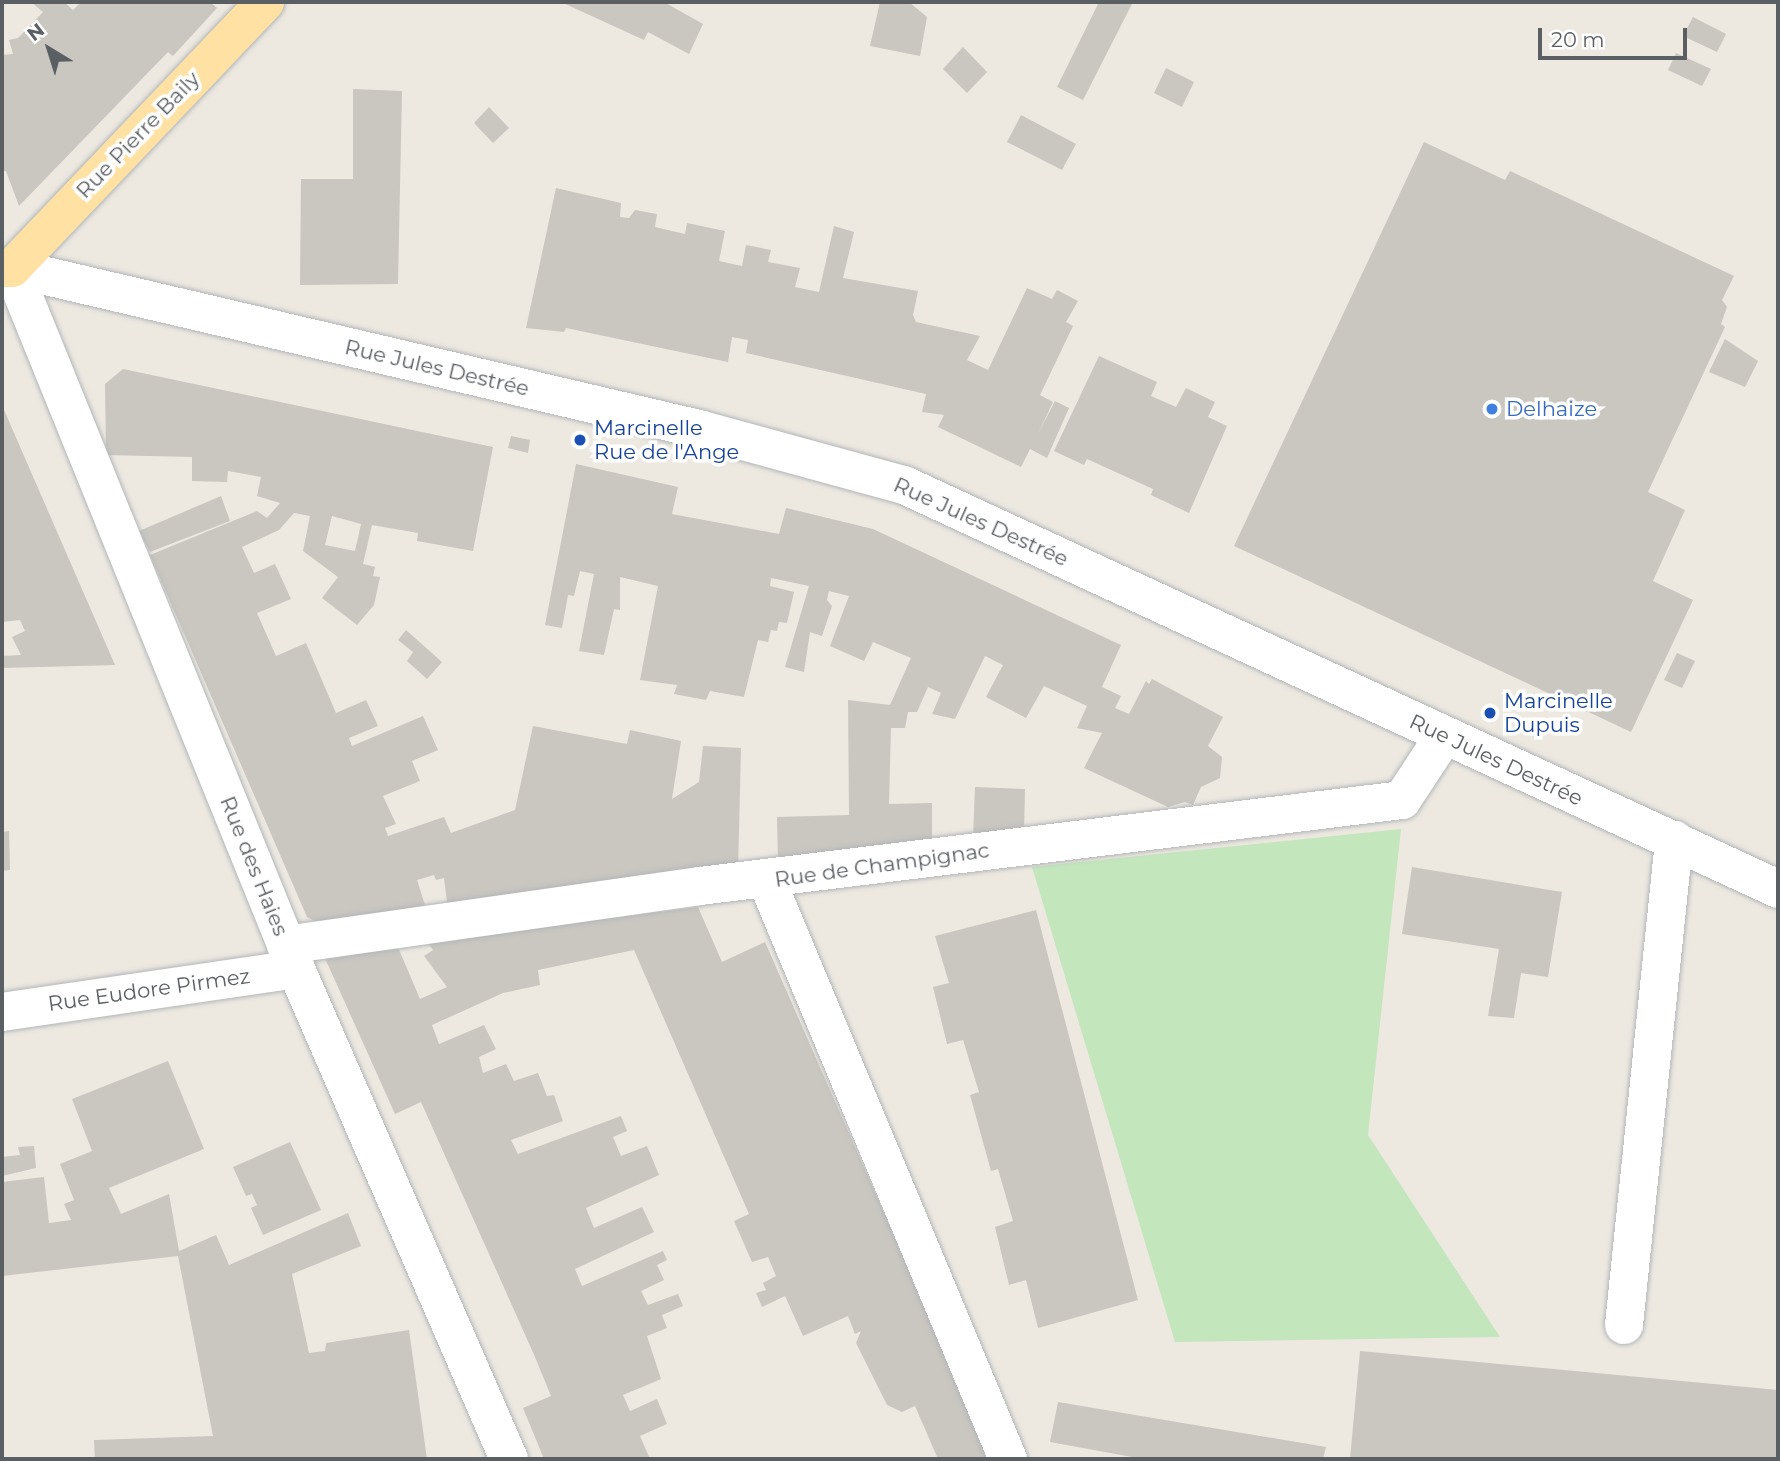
<!DOCTYPE html>
<meta charset="utf-8">
<style>
body{margin:0}
#map{position:relative;width:1780px;height:1461px;overflow:hidden;background:#ede9e1;font-family:Montserrat,sans-serif}
div>[style]{position:absolute}
.green>*{inset:0;background:#c3e6bd}
.building>*{inset:0;background:#cac6c0}
.roads{filter:drop-shadow(0 0 2px #b2b6b9) drop-shadow(0 0 2px #b2b6b9)}
.minor>*{height:38px;margin:-19px;padding:0 19px;transform-origin:19px;border-radius:19px;background:#fff}
.major>*{height:38px;margin:-19px;padding:0 19px;transform-origin:19px;border-radius:19px;background:#ffe1a4}
.dots>*{width:19px;height:19px;translate:-50% -50%;box-sizing:border-box;border:4px solid #fff;border-radius:50%}
span{translate:-50% -50%;white-space:nowrap;text-align:center;line-height:1.15;-webkit-text-stroke:7px #fff;paint-order:stroke}
.street-label{font-size:21px;color:#5a5f63}
.shop-label{font-size:21px;color:#366cbe}
.left{translate:0 -50%;text-align:left}
.transit-label{font-size:21px;color:#164399}
.frame{position:absolute;inset:0;border:4px solid #5a5f63;pointer-events:none}
.north{position:absolute;left:14px;top:14px;width:70px;height:70px;-webkit-text-stroke:5px #fff;paint-order:stroke;rotate:322deg;font-size:19px;font-weight:700;line-height:28px;text-align:center;color:#5a5f63}
.north::after{content:'';display:block;margin:auto;width:24px;height:32px;background:#5a5f63;clip-path:polygon(50% 0,100% 100%,50% 72%,0 100%)}
.scale{position:absolute;left:1538px;top:28px;width:149px;height:32px;box-sizing:border-box;border:4px solid #5a5f63;border-top:0;padding-left:9px;font-size:21px;line-height:24px;white-space:nowrap;color:#5a5f63;-webkit-text-stroke:5px #fff;paint-order:stroke}
</style>
<div id="map">
<div class="green">
<i style="clip-path:polygon(1401px 829px,1368px 1135px,1500px 1337px,1175px 1342px,1032px 867px)"></i>
</div>
<div class="building">
<i style="clip-path:polygon(31px 2px,64px 2px,73px 10px,81px 2px,210px 2px,217px 8px,173px 56px,168px 52px,19px 206px,6px 171px,2px 171px,2px 55px,13px 54px,9px 40px,18px 38px,43px 12px)"></i>
<i style="clip-path:polygon(561px 2px,664px 2px,703px 24px,689px 54px,648px 32px,644px 40px)"></i>
<i style="clip-path:polygon(880px 2px,909px 2px,927px 17px,920px 56px,870px 46px)"></i>
<i style="clip-path:polygon(1099px 2px,1133px 2px,1083px 100px,1057px 87px)"></i>
<i style="clip-path:polygon(1693px 17px,1726px 34px,1717px 52px,1683px 36px)"></i>
<i style="clip-path:polygon(963px 47px,987px 72px,967px 93px,943px 69px)"></i>
<i style="clip-path:polygon(1676px 53px,1711px 69px,1702px 86px,1668px 70px)"></i>
<i style="clip-path:polygon(1166px 68px,1194px 82px,1182px 107px,1154px 93px)"></i>
<i style="clip-path:polygon(353px 89px,402px 91px,398px 284px,300px 285px,301px 179px,353px 179px)"></i>
<i style="clip-path:polygon(489px 107px,509px 128px,493px 143px,474px 123px)"></i>
<i style="clip-path:polygon(1021px 115px,1076px 144px,1062px 170px,1007px 142px)"></i>
<i style="clip-path:polygon(1424px 142px,1505px 180px,1510px 171px,1734px 276px,1722px 300px,1727px 307px,1721px 324px,1725px 327px,1648px 492px,1685px 510px,1653px 581px,1693px 600px,1631px 732px,1234px 546px)"></i>
<i style="clip-path:polygon(556px 188px,621px 203px,620px 217px,629px 218px,635px 210px,657px 214px,655px 227px,685px 234px,687px 223px,725px 231px,719px 261px,742px 266px,746px 245px,771px 250px,768px 262px,800px 268px,795px 287px,819px 292px,834px 226px,854px 232px,843px 278px,918px 291px,913px 315px,916px 322px,980px 336px,967px 360px,988px 370px,1027px 288px,1052px 299px,1057px 290px,1078px 301px,1066px 322px,1073px 326px,1040px 395px,1053px 402px,1038px 434px,1055px 401px,1069px 408px,1047px 458px,1030px 449px,1021px 467px,938px 427px,944px 415px,922px 412px,926px 394px,746px 353px,748px 340px,732px 337px,728px 362px,566px 328px,564px 332px,526px 328px)"></i>
<i style="clip-path:polygon(1725px 339px,1758px 361px,1745px 387px,1709px 372px)"></i>
<i style="clip-path:polygon(1099px 356px,1157px 382px,1151px 396px,1176px 407px,1186px 388px,1215px 402px,1208px 417px,1227px 426px,1189px 513px,1151px 495px,1153px 489px,1087px 459px,1084px 465px,1054px 451px)"></i>
<i style="clip-path:polygon(evenodd,123px 369px,493px 447px,473px 551px,417px 541px,418px 533px,372px 525px,363px 564px,375px 567px,373px 576px,380px 577px,374px 605px,357px 625px,322px 598px,338px 577px,303px 551px,310px 516px,294px 513px,279px 530px,242px 547px,254px 573px,275px 564px,291px 599px,257px 613px,276px 656px,306px 643px,336px 713px,366px 700px,378px 726px,349px 738px,352px 746px,423px 716px,438px 750px,412px 761px,420px 781px,383px 796px,396px 824px,385px 828px,388px 836px,444px 817px,451px 833px,515px 810px,533px 726px,627px 744px,630px 730px,681px 741px,672px 799px,699px 782px,703px 746px,741px 748px,738px 872px,448px 910px,444px 878px,436px 880px,434px 875px,417px 880px,425px 905px,320px 924px,307px 917px,150px 555px,257px 511px,267px 518px,280px 503px,257px 496px,261px 477px,228px 471px,227px 482px,192px 481px,192px 457px,106px 455px,105px 384px,123px 369px,332px 516px,361px 524px,355px 551px,325px 545px,332px 516px)"></i>
<i style="clip-path:polygon(2px 405px,11px 426px,115px 665px,2px 668px,2px 656px,21px 655px,12px 637px,25px 631px,20px 620px,2px 622px)"></i>
<i style="clip-path:polygon(511px 436px,530px 440px,528px 453px,508px 448px)"></i>
<i style="clip-path:polygon(576px 464px,678px 487px,672px 514px,779px 534px,786px 508px,873px 529px,1121px 645px,1102px 687px,1121px 696px,1115px 708px,1129px 714px,1146px 681px,1149px 684px,1152px 679px,1223px 717px,1208px 746px,1222px 757px,1220px 778px,1201px 787px,1193px 805px,1185px 802px,1168px 807px,1084px 768px,1102px 733px,1077px 728px,1087px 706px,1044px 686px,1026px 718px,986px 697px,1003px 665px,985px 656px,955px 719px,932px 714px,941px 693px,928px 687px,917px 712px,908px 712px,905px 728px,891px 728px,889px 804px,932px 803px,932px 844px,778px 866px,777px 817px,849px 815px,848px 700px,890px 705px,911px 658px,873px 642px,864px 661px,830px 646px,849px 596px,829px 591px,827px 600px,832px 606px,822px 636px,810px 632px,804px 672px,785px 667px,809px 586px,771px 578px,770px 586px,794px 592px,787px 623px,779px 622px,777px 631px,771px 630px,768px 642px,758px 640px,744px 697px,710px 691px,706px 700px,674px 694px,677px 685px,640px 680px,658px 586px,620px 577px,620px 610px,614px 609px,604px 655px,579px 651px,594px 574px,580px 571px,574px 596px,568px 595px,562px 628px,545px 625px)"></i>
<i style="clip-path:polygon(221px 496px,230px 521px,150px 552px,139px 531px)"></i>
<i style="clip-path:polygon(406px 630px,442px 662px,427px 679px,407px 661px,413px 652px,398px 640px)"></i>
<i style="clip-path:polygon(1677px 653px,1695px 661px,1682px 688px,1664px 680px)"></i>
<i style="clip-path:polygon(975px 787px,1025px 789px,1024px 832px,973px 838px)"></i>
<i style="clip-path:polygon(9px 831px,10px 870px,2px 871px,2px 832px)"></i>
<i style="clip-path:polygon(1412px 867px,1562px 892px,1548px 977px,1521px 973px,1514px 1018px,1488px 1016px,1499px 949px,1402px 934px)"></i>
<i style="clip-path:polygon(698px 907px,722px 962px,765px 942px,992px 1459px,938px 1459px,915px 1406px,902px 1412px,887px 1405px,856px 1343px,861px 1331px,855px 1334px,848px 1316px,803px 1336px,785px 1296px,762px 1307px,756px 1293px,766px 1290px,763px 1283px,776px 1276px,768px 1257px,752px 1262px,734px 1221px,749px 1214px,634px 950px,538px 970px,540px 985px,503px 993px,432px 1025px,439px 1044px,484px 1025px,496px 1049px,479px 1057px,483px 1073px,506px 1064px,514px 1081px,538px 1073px,547px 1096px,554px 1095px,563px 1121px,511px 1140px,518px 1154px,621px 1116px,627px 1131px,613px 1137px,621px 1156px,647px 1146px,659px 1175px,586px 1208px,594px 1228px,642px 1207px,654px 1232px,575px 1269px,582px 1286px,663px 1251px,667px 1260px,657px 1265px,664px 1280px,641px 1291px,648px 1305px,678px 1294px,683px 1306px,662px 1315px,667px 1328px,647px 1336px,661px 1379px,623px 1395px,630px 1411px,657px 1399px,667px 1424px,640px 1436px,650px 1459px,544px 1459px,523px 1408px,551px 1396px,535px 1357px,421px 1102px,395px 1114px,324px 956px,397px 945px,420px 999px,447px 987px,424px 956px,433px 950px,427px 942px)"></i>
<i style="clip-path:polygon(1036px 910px,1138px 1300px,1038px 1328px,1026px 1280px,1009px 1285px,995px 1227px,1013px 1221px,998px 1169px,991px 1171px,970px 1095px,979px 1092px,963px 1040px,947px 1044px,933px 987px,949px 983px,935px 936px)"></i>
<i style="clip-path:polygon(168px 1061px,204px 1149px,109px 1188px,121px 1214px,169px 1194px,179px 1251px,216px 1235px,229px 1265px,348px 1213px,361px 1246px,292px 1274px,309px 1353px,325px 1351px,326px 1343px,409px 1330px,427px 1459px,95px 1459px,94px 1440px,213px 1436px,178px 1256px,2px 1276px,2px 1182px,44px 1177px,49px 1223px,71px 1220px,64px 1204px,74px 1200px,60px 1164px,92px 1151px,72px 1099px)"></i>
<i style="clip-path:polygon(290px 1142px,321px 1210px,263px 1235px,251px 1208px,257px 1205px,252px 1194px,246px 1196px,233px 1167px)"></i>
<i style="clip-path:polygon(34px 1146px,36px 1168px,2px 1176px,2px 1157px,20px 1155px,18px 1147px)"></i>
<i style="clip-path:polygon(1360px 1351px,1778px 1390px,1778px 1459px,1350px 1459px)"></i>
<i style="clip-path:polygon(1058px 1402px,1326px 1447px,1323px 1459px,1143px 1459px,1050px 1442px)"></i>
</div>
<div class="roads">
<div class="minor">
<i style="left:12px;top:268px;width:706px;rotate:13.19deg"></i>
<i style="left:699px;top:429px;width:213px;rotate:15.3deg"></i>
<i style="left:904px;top:485px;width:963px;rotate:24.81deg"></i>
<i style="left:12px;top:268px;width:756px;rotate:67.95deg"></i>
<i style="left:296px;top:969px;width:534px;rotate:66.51deg"></i>
<i style="left:767px;top:881px;width:626px;rotate:67.37deg"></i>
<i style="left:286px;top:945px;width:418px;rotate:-8.1deg"></i>
<i style="left:700px;top:886px;width:707px;rotate:-6.98deg"></i>
<i style="left:1402px;top:800px;width:77px;rotate:-56.7deg"></i>
<i style="left:2px;top:1012px;width:297px;rotate:-8.3deg"></i>
<i style="left:1624px;top:1325px;width:488px;rotate:-84.1deg"></i>
</div>
<div class="major">
<i style="left:2px;top:268px;width:10px"></i>
<i style="left:12px;top:268px;width:367px;rotate:-46.4deg"></i>
</div>
</div>
<div class="dots">
<i style="left:1492px;top:409px;background:#3f7fe0"></i>
<i style="left:580px;top:440px;background:#1a4fb4"></i>
<i style="left:1490px;top:713px;background:#1a4fb4"></i>
</div>
<div class="street-label">
<span style="left:138px;top:135px;rotate:-46deg">Rue Pierre Baily</span>
<span style="left:437px;top:368px;rotate:13deg">Rue Jules Destrée</span>
<span style="left:981px;top:522px;rotate:24deg">Rue Jules Destrée</span>
<span style="left:1496px;top:760px;rotate:25deg">Rue Jules Destrée</span>
<span style="left:882px;top:865px;rotate:-8deg">Rue de Champignac</span>
<span style="left:254px;top:866px;rotate:68deg">Rue des Haies</span>
<span style="left:149px;top:990px;rotate:-8deg">Rue Eudore Pirmez</span>
</div>
<div class="shop-label">
<span class="left" style="left:1506px;top:409px">Delhaize</span>
</div>
<div class="transit-label">
<span class="left" style="left:594px;top:440px">Marcinelle<br>Rue de l'Ange</span>
<span class="left" style="left:1504px;top:713px">Marcinelle<br>Dupuis</span>
</div>
<div class="frame"></div>
<div class="north">N</div>
<div class="scale">20 m</div>
</div>
